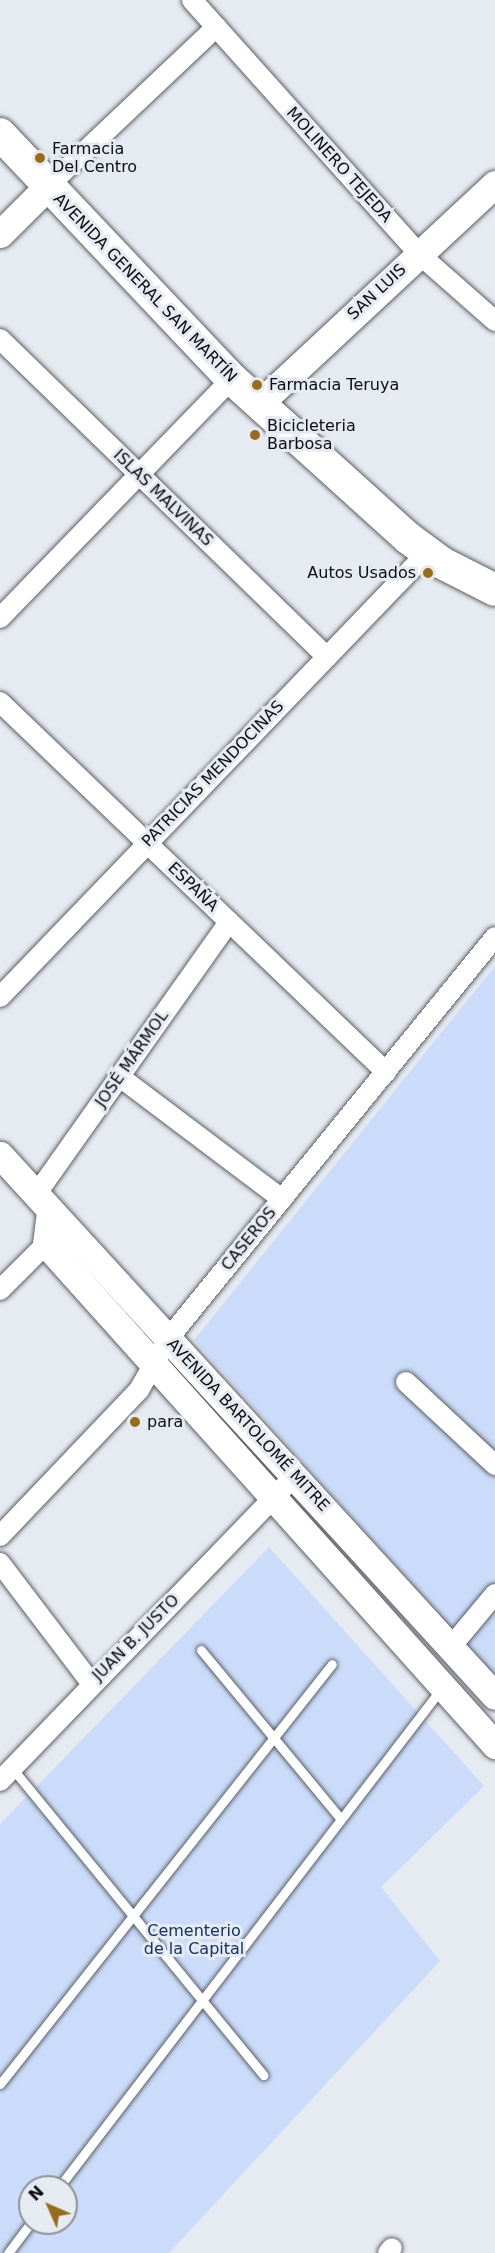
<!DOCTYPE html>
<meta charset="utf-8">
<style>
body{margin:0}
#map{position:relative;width:495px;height:2253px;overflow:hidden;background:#e6eaf1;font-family:"DejaVu Sans",sans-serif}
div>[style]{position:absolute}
.green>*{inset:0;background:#cadcfa}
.roads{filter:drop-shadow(0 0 2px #5c6066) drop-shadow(0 0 2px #5c6066)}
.lane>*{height:9px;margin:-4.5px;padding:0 4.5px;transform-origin:4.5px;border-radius:4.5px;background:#fff}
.street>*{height:20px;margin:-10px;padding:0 10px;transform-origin:10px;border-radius:10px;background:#fff}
.secondary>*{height:27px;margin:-13.5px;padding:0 13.5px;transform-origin:13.5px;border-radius:13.5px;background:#fff}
.primary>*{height:32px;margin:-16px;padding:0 16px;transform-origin:16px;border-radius:16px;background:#fff}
.dots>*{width:16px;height:16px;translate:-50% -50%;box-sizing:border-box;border:3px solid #e6eaf1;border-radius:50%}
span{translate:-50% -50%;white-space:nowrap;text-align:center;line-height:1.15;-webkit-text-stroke:6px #e6eaf1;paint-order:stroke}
.poi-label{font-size:16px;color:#0c0d10}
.left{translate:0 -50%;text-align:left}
.right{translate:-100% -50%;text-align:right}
.street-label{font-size:16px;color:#0c0d10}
.park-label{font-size:16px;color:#143263}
.north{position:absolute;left:18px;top:2175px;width:60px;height:60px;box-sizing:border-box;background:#e6eaf1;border:2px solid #8f9297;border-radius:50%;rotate:315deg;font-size:16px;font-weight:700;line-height:24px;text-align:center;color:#0c0d10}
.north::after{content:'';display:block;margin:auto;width:21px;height:27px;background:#996c1b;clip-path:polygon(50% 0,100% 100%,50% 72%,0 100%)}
</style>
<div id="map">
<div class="green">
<i style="clip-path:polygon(495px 966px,495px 1677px,194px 1340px)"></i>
<i style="clip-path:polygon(evenodd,269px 1547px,484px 1786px,381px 1887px,440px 1961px,169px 2253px,0 2253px,0 1824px,269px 1547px,30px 2187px,66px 2187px,66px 2223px,30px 2223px,30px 2187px)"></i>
</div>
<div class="roads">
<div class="lane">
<i style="left:201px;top:1650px;width:219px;rotate:50.4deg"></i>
<i style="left:12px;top:1768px;width:397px;rotate:50.7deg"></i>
<i style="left:0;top:2084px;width:535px;rotate:-51.67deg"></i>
<i style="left:59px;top:2187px;width:628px;rotate:-52.51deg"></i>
<i style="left:8px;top:2253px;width:38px;rotate:-53deg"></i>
</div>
<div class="street">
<i style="left:192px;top:0;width:339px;rotate:48.2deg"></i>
<i style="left:418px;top:253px;width:103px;rotate:41.4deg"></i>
<i style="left:47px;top:187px;width:233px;rotate:-43.4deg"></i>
<i style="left:0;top:339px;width:456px;rotate:44.2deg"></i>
<i style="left:0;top:618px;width:333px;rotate:-45.9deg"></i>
<i style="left:0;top:702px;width:535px;rotate:43.79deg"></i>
<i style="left:0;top:997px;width:616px;rotate:-46.12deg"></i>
<i style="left:120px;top:1077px;width:203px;rotate:37deg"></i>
<i style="left:35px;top:1196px;width:336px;rotate:-54.7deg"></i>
<i style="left:0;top:1290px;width:65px;rotate:-45deg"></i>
<i style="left:406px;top:1382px;width:122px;rotate:43deg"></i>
<i style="left:0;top:1536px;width:202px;rotate:-46.4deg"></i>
<i style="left:139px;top:1390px;width:59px;rotate:-60.4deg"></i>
<i style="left:168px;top:1339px;width:518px;rotate:-50.87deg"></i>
<i style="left:0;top:1563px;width:151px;rotate:52.8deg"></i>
<i style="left:450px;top:1648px;width:70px;rotate:-50.2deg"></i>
<i style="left:0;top:1781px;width:426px;rotate:-46deg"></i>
<i style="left:388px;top:2253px;width:6px;rotate:-51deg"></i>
</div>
<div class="secondary">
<i style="left:0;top:234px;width:66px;rotate:-45deg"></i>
<i style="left:260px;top:403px;width:321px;rotate:-43deg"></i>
<i style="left:0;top:1155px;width:733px;rotate:47.54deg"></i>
<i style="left:50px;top:1212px;width:32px;rotate:97deg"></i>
<i style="left:46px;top:1244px;width:673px;rotate:48.13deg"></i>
</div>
<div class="primary">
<i style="left:0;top:134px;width:337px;rotate:46.6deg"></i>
<i style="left:232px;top:379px;width:237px;rotate:42.1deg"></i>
<i style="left:408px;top:538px;width:42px;rotate:36.3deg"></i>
<i style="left:442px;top:563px;width:59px;rotate:27deg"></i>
</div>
</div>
<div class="dots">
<i style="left:40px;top:158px;background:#996c1b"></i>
<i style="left:257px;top:385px;background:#996c1b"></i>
<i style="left:255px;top:435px;background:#996c1b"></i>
<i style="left:428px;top:573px;background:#996c1b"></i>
<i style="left:135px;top:1422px;background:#996c1b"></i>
</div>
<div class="poi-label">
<span class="left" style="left:52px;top:158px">Farmacia<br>Del Centro</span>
<span class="left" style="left:269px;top:385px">Farmacia Teruya</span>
<span class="left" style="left:267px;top:435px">Bicicleteria<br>Barbosa</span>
<span class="right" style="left:416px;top:573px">Autos Usados</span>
<span class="left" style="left:147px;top:1422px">para</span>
</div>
<div class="street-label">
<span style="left:339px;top:165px;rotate:48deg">MOLINERO TEJEDA</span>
<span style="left:145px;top:288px;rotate:46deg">AVENIDA GENERAL SAN MARTÍN</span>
<span style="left:377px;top:292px;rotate:-43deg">SAN LUIS</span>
<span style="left:163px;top:498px;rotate:44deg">ISLAS MALVINAS</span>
<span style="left:213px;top:774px;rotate:-46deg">PATRICIAS MENDOCINAS</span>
<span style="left:193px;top:887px;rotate:44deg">ESPAÑA</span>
<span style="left:132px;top:1059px;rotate:-55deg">JOSÉ MÁRMOL</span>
<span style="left:249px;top:1239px;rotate:-51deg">CASEROS</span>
<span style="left:248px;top:1425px;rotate:47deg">AVENIDA BARTOLOMÉ MITRE</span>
<span style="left:136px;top:1638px;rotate:-45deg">JUAN B. JUSTO</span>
</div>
<div class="park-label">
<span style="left:194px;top:1940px">Cementerio<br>de la Capital</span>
</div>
<div class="north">N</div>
</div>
